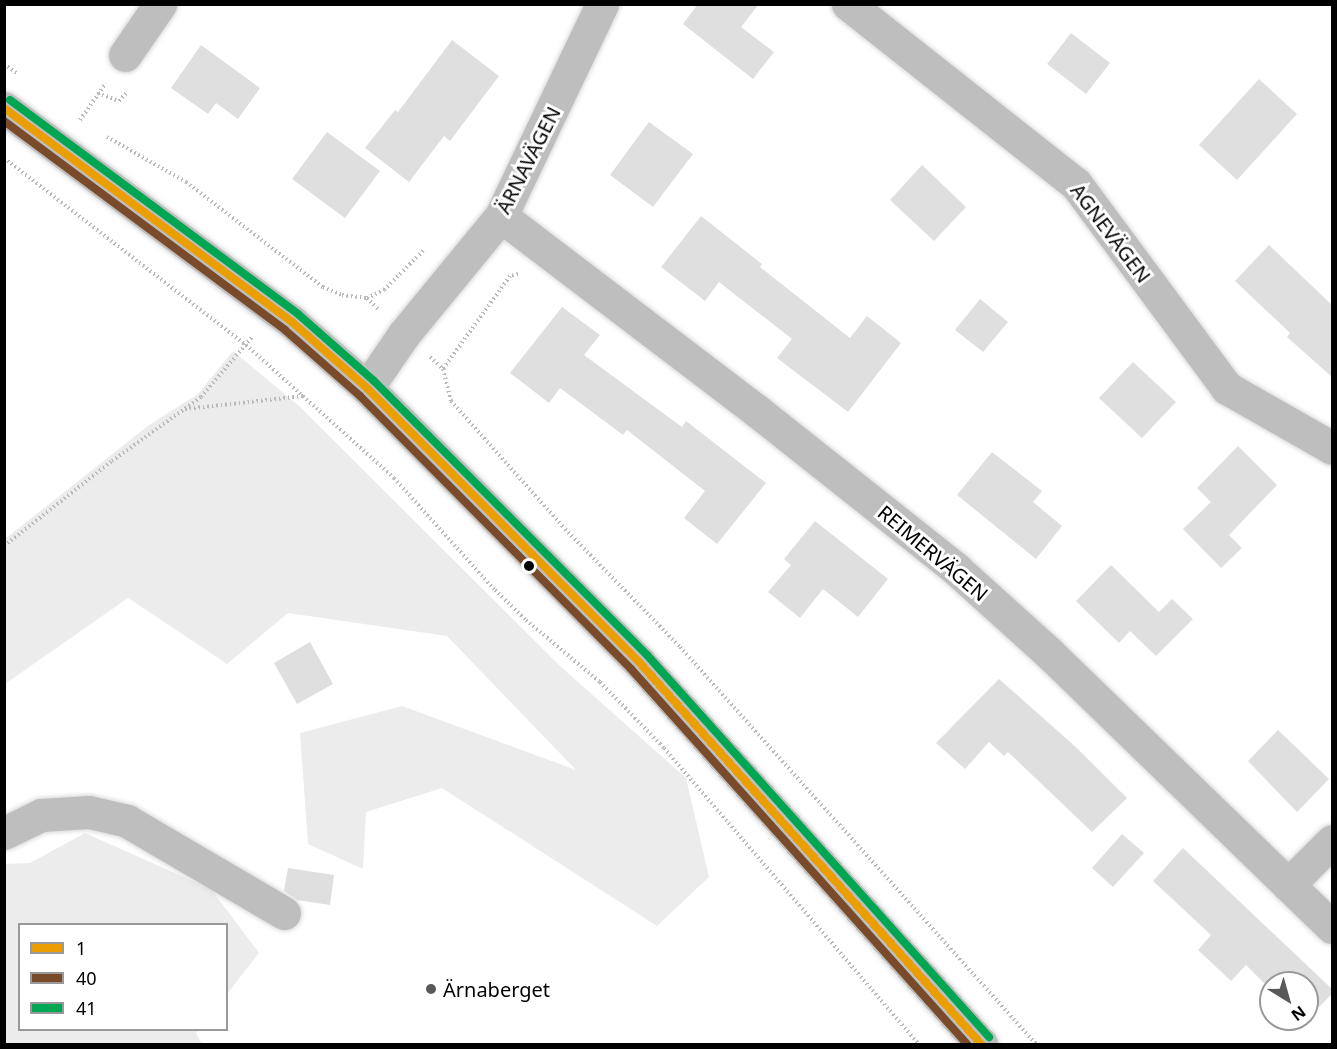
<!DOCTYPE html>
<meta charset="utf-8">
<style>
body{margin:0}
#map{position:relative;width:1337px;height:1049px;overflow:hidden;background:#fff;font-family:"Noto Sans",sans-serif}
div>[style]{position:absolute}
.green>*{inset:0;background:#ececec}
.building>*{inset:0;background:#dfdfdf}
.path>*{height:4px;margin-top:-2px;transform-origin:0;background:repeating-linear-gradient(90deg,#b9b9b9 0 1.5px,transparent 0 4.5px)}
.roads{filter:drop-shadow(0 0 2px #dbdbdb) drop-shadow(0 0 2px #dbdbdb)}
.minor>*{height:33px;margin:-16.5px;padding:0 16.5px;transform-origin:16.5px;border-radius:16.5px;background:#bebebe}
.major>*{height:33px;margin:-16.5px;padding:0 16.5px;transform-origin:16.5px;border-radius:16.5px;background:#bebebe}
.bus-1>*{height:8px;margin:-4px;padding:0 4px;transform-origin:4px;border-radius:4px;background:#eb9e00}
.bus-2>*{height:8px;margin:-4px;padding:0 4px;transform-origin:4px;border-radius:4px;background:#7a4b2a}
.bus-3>*{height:8px;margin:-4px;padding:0 4px;transform-origin:4px;border-radius:4px;background:#00a651}
.dots>*{width:16px;height:16px;translate:-50% -50%;box-sizing:border-box;border:3px solid #fff;border-radius:50%}
span{translate:-50% -50%;white-space:nowrap;text-align:center;line-height:1.15;-webkit-text-stroke:6px #fff;paint-order:stroke}
.street-label{font-size:20px;color:#000}
.poi-label{font-size:20px;color:#000}
.left{translate:0 -50%;text-align:left}
.frame{position:absolute;inset:0;border:6px solid #000;pointer-events:none}
.legend{position:absolute;left:18px;top:923px;width:210px;height:108px;box-sizing:border-box;background:#fff;border:2px solid #999;margin:0;padding:8px 10px;list-style:none;font-size:18px;color:#000}
.legend li{display:flex;align-items:center;gap:12px;height:30px}
.legend b{width:30px;border:2px solid #999}
.north{position:absolute;left:1259px;top:971px;width:60px;height:60px;box-sizing:border-box;background:#fff;border:2px solid #999;border-radius:50%;rotate:143deg;font-size:16px;font-weight:700;line-height:24px;text-align:center;color:#000}
.north::after{content:'';display:block;margin:auto;width:21px;height:27px;background:#595959;clip-path:polygon(50% 0,100% 100%,50% 72%,0 100%)}
</style>
<div id="map">
<div class="green">
<i style="clip-path:polygon(233px 351px,299px 406px,560px 666px,686px 778px,709px 877px,657px 926px,442px 788px,366px 812px,363px 869px,308px 844px,300px 733px,402px 706px,576px 770px,447px 636px,288px 613px,227px 664px,128px 598px,5px 684px,5px 539px,149px 425px,198px 394px)"></i>
<i style="clip-path:polygon(85px 833px,211px 889px,259px 953px,227px 994px,226px 924px,20px 924px,20px 1030px,198px 1030px,196px 1033px,202px 1044px,5px 1044px,4px 864px,30px 863px)"></i>
</div>
<div class="building">
<i style="clip-path:polygon(698px 4px,759px 4px,741px 27px,774px 52px,753px 79px,683px 24px)"></i>
<i style="clip-path:polygon(1071px 33px,1110px 63px,1086px 94px,1047px 64px)"></i>
<i style="clip-path:polygon(452px 40px,499px 76px,450px 141px,444px 136px,409px 182px,365px 148px,395px 110px,398px 112px)"></i>
<i style="clip-path:polygon(201px 45px,260px 88px,238px 119px,216px 103px,208px 114px,171px 88px)"></i>
<i style="clip-path:polygon(1259px 79px,1297px 114px,1237px 180px,1199px 145px)"></i>
<i style="clip-path:polygon(649px 122px,693px 154px,653px 207px,610px 175px)"></i>
<i style="clip-path:polygon(327px 132px,380px 171px,345px 218px,292px 179px)"></i>
<i style="clip-path:polygon(922px 165px,966px 207px,934px 241px,890px 200px)"></i>
<i style="clip-path:polygon(701px 216px,762px 264px,760px 267px,850px 338px,867px 316px,901px 343px,848px 412px,777px 358px,792px 339px,719px 282px,705px 301px,661px 267px)"></i>
<i style="clip-path:polygon(1269px 245px,1332px 305px,1332px 377px,1287px 337px,1290px 333px,1235px 281px)"></i>
<i style="clip-path:polygon(980px 299px,1008px 322px,983px 352px,955px 330px)"></i>
<i style="clip-path:polygon(562px 307px,600px 335px,584px 355px,682px 427px,686px 421px,766px 483px,717px 544px,684px 518px,705px 491px,627px 430px,623px 435px,560px 388px,549px 403px,510px 373px)"></i>
<i style="clip-path:polygon(1133px 362px,1176px 402px,1142px 438px,1099px 398px)"></i>
<i style="clip-path:polygon(1238px 446px,1277px 485px,1229px 535px,1242px 548px,1221px 568px,1183px 529px,1211px 502px,1197px 488px)"></i>
<i style="clip-path:polygon(992px 452px,1042px 491px,1033px 502px,1062px 526px,1036px 559px,957px 495px)"></i>
<i style="clip-path:polygon(815px 521px,888px 579px,858px 617px,823px 589px,800px 618px,768px 592px,791px 565px,784px 559px)"></i>
<i style="clip-path:polygon(1111px 565px,1159px 612px,1172px 599px,1193px 619px,1156px 656px,1130px 631px,1119px 643px,1076px 601px)"></i>
<i style="clip-path:polygon(310px 642px,333px 684px,297px 704px,274px 663px)"></i>
<i style="clip-path:polygon(999px 679px,1078px 749px,1127px 798px,1092px 832px,1008px 752px,1004px 756px,989px 742px,965px 769px,936px 743px)"></i>
<i style="clip-path:polygon(1278px 730px,1329px 779px,1297px 812px,1248px 761px)"></i>
<i style="clip-path:polygon(1122px 834px,1144px 853px,1113px 887px,1092px 868px)"></i>
<i style="clip-path:polygon(1183px 848px,1332px 989px,1332px 994px,1304px 1022px,1301px 1019px,1307px 1019px,1307px 983px,1271px 983px,1271px 990px,1246px 965px,1231px 981px,1198px 950px,1211px 935px,1153px 881px)"></i>
<i style="clip-path:polygon(288px 868px,334px 875px,330px 905px,297px 900px,284px 891px)"></i>
</div>
<div class="path">
<i style="left:4px;top:64px;width:17px;rotate:36deg"></i>
<i style="left:98px;top:93px;width:22px;rotate:21deg"></i>
<i style="left:119px;top:101px;width:13px;rotate:-48deg"></i>
<i style="left:80px;top:120px;width:45px;rotate:-54.9deg"></i>
<i style="left:107px;top:137px;width:91px;rotate:29.7deg"></i>
<i style="left:186px;top:182px;width:173px;rotate:37.5deg"></i>
<i style="left:323px;top:287px;width:21px;rotate:23deg"></i>
<i style="left:342px;top:295px;width:25px;rotate:7deg"></i>
<i style="left:367px;top:298px;width:16px;rotate:45deg"></i>
<i style="left:4px;top:158px;width:306px;rotate:37.7deg"></i>
<i style="left:246px;top:345px;width:199px;rotate:41.9deg"></i>
<i style="left:394px;top:478px;width:151px;rotate:48deg"></i>
<i style="left:495px;top:590px;width:43px;rotate:44.1deg"></i>
<i style="left:526px;top:620px;width:97px;rotate:40deg"></i>
<i style="left:600px;top:682px;width:92px;rotate:45.9deg"></i>
<i style="left:664px;top:748px;width:391px;rotate:49.3deg"></i>
<i style="left:518px;top:274px;width:8px;rotate:166deg"></i>
<i style="left:510px;top:276px;width:115px;rotate:125.8deg"></i>
<i style="left:443px;top:369px;width:33px;rotate:76deg"></i>
<i style="left:451px;top:401px;width:171px;rotate:48.3deg"></i>
<i style="left:565px;top:529px;width:165px;rotate:45.7deg"></i>
<i style="left:680px;top:647px;width:533px;rotate:48.12deg"></i>
<i style="left:367px;top:298px;width:19px;rotate:-25deg"></i>
<i style="left:384px;top:290px;width:58px;rotate:-45deg"></i>
<i style="left:430px;top:357px;width:18px;rotate:43deg"></i>
<i style="left:185px;top:409px;width:119px;rotate:-6.3deg"></i>
<i style="left:4px;top:546px;width:137px;rotate:-38.2deg"></i>
<i style="left:112px;top:461px;width:110px;rotate:-35.7deg"></i>
<i style="left:201px;top:397px;width:80px;rotate:-49.6deg"></i>
</div>
<div class="roads">
<div class="minor">
<i style="left:848px;top:4px;width:290px;rotate:38.3deg"></i>
<i style="left:1076px;top:184px;width:254px;rotate:53.5deg"></i>
<i style="left:1227px;top:388px;width:121px;rotate:29.7deg"></i>
<i style="left:125px;top:55px;width:62px;rotate:-55.5deg"></i>
<i style="left:501px;top:216px;width:322px;rotate:37.3deg"></i>
<i style="left:757px;top:411px;width:254px;rotate:38.4deg"></i>
<i style="left:956px;top:569px;width:125px;rotate:42.1deg"></i>
<i style="left:1049px;top:653px;width:394px;rotate:44.1deg"></i>
<i style="left:367px;top:388px;width:65px;rotate:-55.6deg"></i>
<i style="left:404px;top:334px;width:153px;rotate:-50.6deg"></i>
<i style="left:501px;top:216px;width:235px;rotate:-64.5deg"></i>
<i style="left:4px;top:833px;width:41px;rotate:-25.9deg"></i>
<i style="left:41px;top:815px;width:48px;rotate:-3.6deg"></i>
<i style="left:89px;top:812px;width:39px;rotate:13deg"></i>
<i style="left:127px;top:821px;width:182px;rotate:30.4deg"></i>
<i style="left:1288px;top:885px;width:62px;rotate:-45deg"></i>
</div>
<div class="major">
<i style="left:4px;top:108px;width:359px;rotate:36.6deg"></i>
<i style="left:292px;top:322px;width:100px;rotate:41.3deg"></i>
<i style="left:367px;top:388px;width:386px;rotate:45.2deg"></i>
<i style="left:639px;top:662px;width:513px;rotate:48.16deg"></i>
</div>
</div>
<div class="bus-1">
<i style="left:4px;top:108px;width:359px;rotate:36.6deg"></i>
<i style="left:292px;top:322px;width:100px;rotate:41.3deg"></i>
<i style="left:367px;top:388px;width:386px;rotate:45.2deg"></i>
<i style="left:639px;top:662px;width:513px;rotate:48.16deg"></i>
</div>
<div class="bus-2">
<i style="left:4px;top:121px;width:350px;rotate:36.6deg"></i>
<i style="left:285px;top:330px;width:100px;rotate:41.3deg"></i>
<i style="left:360px;top:396px;width:385px;rotate:45.2deg"></i>
<i style="left:631px;top:669px;width:504px;rotate:48.14deg"></i>
</div>
<div class="bus-3">
<i style="left:10px;top:100px;width:359px;rotate:36.6deg"></i>
<i style="left:298px;top:314px;width:101px;rotate:41.4deg"></i>
<i style="left:374px;top:381px;width:387px;rotate:45.1deg"></i>
<i style="left:647px;top:655px;width:513px;rotate:48.16deg"></i>
</div>
<div class="dots">
<i style="left:529px;top:566px;background:#000"></i>
<i style="left:431px;top:989px;background:#595959"></i>
</div>
<div class="street-label">
<span style="left:528px;top:160px;rotate:-63deg">ÄRNAVÄGEN</span>
<span style="left:1111px;top:233px;rotate:53deg">AGNEVÄGEN</span>
<span style="left:933px;top:553px;rotate:40deg">REIMERVÄGEN</span>
</div>
<div class="poi-label">
<span class="left" style="left:443px;top:989px">Ärnaberget</span>
</div>
<div class="frame"></div>
<ul class="legend">
<li><b style="height:8px;background:#eb9e00"></b>1</li>
<li><b style="height:8px;background:#7a4b2a"></b>40</li>
<li><b style="height:8px;background:#00a651"></b>41</li>
</ul>
<div class="north">N</div>
</div>
